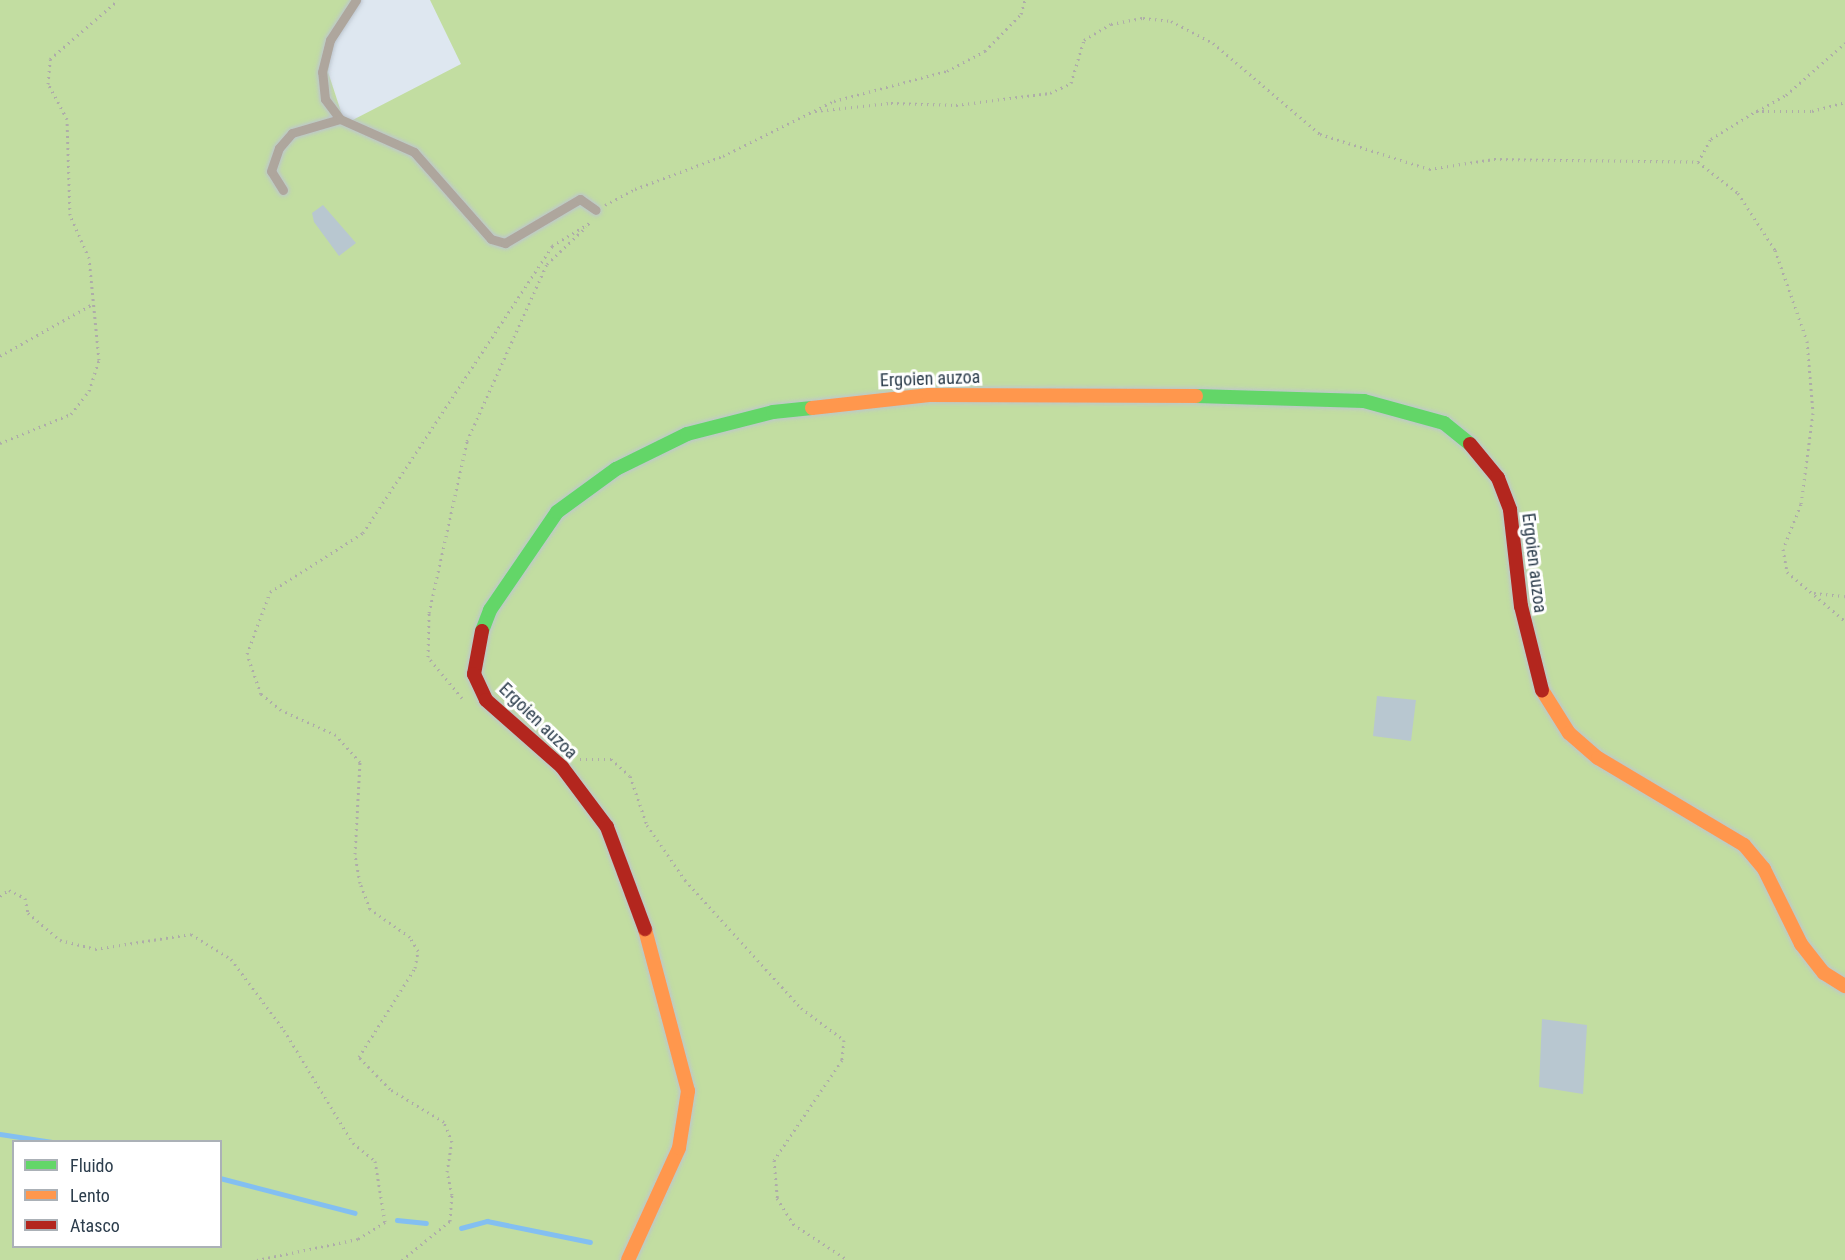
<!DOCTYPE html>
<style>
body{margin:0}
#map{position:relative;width:1845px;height:1260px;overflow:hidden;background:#dee7f0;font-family:"Roboto Condensed",sans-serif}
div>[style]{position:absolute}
.green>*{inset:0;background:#c2dda1}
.stream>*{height:4.5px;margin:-2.25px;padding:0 2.25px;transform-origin:2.25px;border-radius:2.25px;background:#83bff1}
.building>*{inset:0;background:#b8c7d0}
.path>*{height:3px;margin-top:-1.5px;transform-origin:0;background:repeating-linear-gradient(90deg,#aeaca9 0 1.5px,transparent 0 6px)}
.roads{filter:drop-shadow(0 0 2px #bcc5ce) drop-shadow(0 0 2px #bcc5ce)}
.lane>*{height:9px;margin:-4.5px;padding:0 4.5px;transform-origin:4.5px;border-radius:4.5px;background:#aea69d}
.fast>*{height:14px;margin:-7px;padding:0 7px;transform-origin:7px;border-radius:7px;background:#63d668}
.slow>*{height:14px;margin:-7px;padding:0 7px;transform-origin:7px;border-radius:7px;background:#ff974d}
.jam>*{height:14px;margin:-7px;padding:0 7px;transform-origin:7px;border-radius:7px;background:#b3261e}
span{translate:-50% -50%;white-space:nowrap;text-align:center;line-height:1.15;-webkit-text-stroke:6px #fff;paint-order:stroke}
.street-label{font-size:18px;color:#2c3d4c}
.legend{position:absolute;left:12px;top:1140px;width:210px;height:108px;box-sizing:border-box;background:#fff;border:2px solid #abb1b7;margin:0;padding:8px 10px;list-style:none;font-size:18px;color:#2c3d4c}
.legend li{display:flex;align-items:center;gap:12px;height:30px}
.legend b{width:30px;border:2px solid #abb1b7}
</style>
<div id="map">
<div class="green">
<i style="clip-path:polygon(evenodd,0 0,360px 0,333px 40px,328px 72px,345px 124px,461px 64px,430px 0,1845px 0,1845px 1260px,0 1260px,0 0,14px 1142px,220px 1142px,220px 1246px,14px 1246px,14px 1142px)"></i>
</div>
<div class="stream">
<i style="left:0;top:1134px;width:54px;rotate:8.6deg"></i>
<i style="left:220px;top:1178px;width:139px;rotate:14.5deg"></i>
<i style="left:397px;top:1220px;width:29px;rotate:6deg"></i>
<i style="left:461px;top:1228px;width:27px;rotate:-15deg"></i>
<i style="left:487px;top:1221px;width:105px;rotate:11.5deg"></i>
</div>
<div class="building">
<i style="clip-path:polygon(323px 205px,356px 243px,339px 256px,314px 222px,312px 213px)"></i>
<i style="clip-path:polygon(1377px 696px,1416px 700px,1411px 741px,1373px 736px)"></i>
<i style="clip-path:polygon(1542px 1019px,1587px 1025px,1583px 1094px,1539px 1087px)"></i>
</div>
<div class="path">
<i style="left:815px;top:111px;width:76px;rotate:-6deg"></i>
<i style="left:891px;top:103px;width:65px;rotate:1.8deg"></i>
<i style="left:956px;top:105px;width:95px;rotate:-7.3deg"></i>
<i style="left:1050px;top:93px;width:23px;rotate:-25deg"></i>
<i style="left:1071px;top:83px;width:45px;rotate:-73.2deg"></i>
<i style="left:1084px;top:40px;width:31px;rotate:-31deg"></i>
<i style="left:1111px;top:24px;width:33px;rotate:-11deg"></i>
<i style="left:1143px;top:18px;width:28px;rotate:6deg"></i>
<i style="left:1171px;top:21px;width:47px;rotate:27.6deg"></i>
<i style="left:1213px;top:43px;width:140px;rotate:40.4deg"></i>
<i style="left:1320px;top:134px;width:114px;rotate:17.8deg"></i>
<i style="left:1429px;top:169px;width:66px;rotate:-8.7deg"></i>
<i style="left:1494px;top:159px;width:204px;rotate:0.8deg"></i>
<i style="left:1698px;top:162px;width:51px;rotate:37.8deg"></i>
<i style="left:1738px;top:193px;width:68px;rotate:57deg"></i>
<i style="left:1775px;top:250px;width:96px;rotate:70.6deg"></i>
<i style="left:1807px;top:341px;width:72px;rotate:85.2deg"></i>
<i style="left:1813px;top:413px;width:92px;rotate:97.5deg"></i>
<i style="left:1801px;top:504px;width:48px;rotate:111.8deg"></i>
<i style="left:1783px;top:549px;width:23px;rotate:80deg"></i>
<i style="left:1787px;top:572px;width:76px;rotate:40.2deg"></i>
<i style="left:1757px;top:111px;width:33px;rotate:-29deg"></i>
<i style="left:1786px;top:95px;width:79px;rotate:-41.4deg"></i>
<i style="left:1698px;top:162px;width:26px;rotate:-61deg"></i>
<i style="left:1711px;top:139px;width:53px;rotate:-31.9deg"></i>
<i style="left:1756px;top:111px;width:56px"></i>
<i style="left:1812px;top:111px;width:34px;rotate:-15deg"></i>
<i style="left:605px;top:205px;width:34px;rotate:-28deg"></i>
<i style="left:635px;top:189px;width:94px;rotate:-20.6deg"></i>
<i style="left:723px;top:156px;width:124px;rotate:-26.4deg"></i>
<i style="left:834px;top:101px;width:117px;rotate:-14.9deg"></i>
<i style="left:947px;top:71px;width:43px;rotate:-27.8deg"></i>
<i style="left:985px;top:51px;width:52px;rotate:-45.8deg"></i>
<i style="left:1021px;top:14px;width:15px;rotate:-74deg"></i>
<i style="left:0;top:356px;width:104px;rotate:-29.3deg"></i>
<i style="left:0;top:443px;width:77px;rotate:-22.2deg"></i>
<i style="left:71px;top:414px;width:29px;rotate:-52deg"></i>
<i style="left:89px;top:391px;width:33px;rotate:-72deg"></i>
<i style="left:99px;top:360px;width:102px;rotate:-95.6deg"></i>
<i style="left:89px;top:258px;width:47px;rotate:-113.8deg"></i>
<i style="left:70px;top:215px;width:96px;rotate:-91.8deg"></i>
<i style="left:67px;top:119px;width:40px;rotate:-118deg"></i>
<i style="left:48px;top:84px;width:25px;rotate:-85deg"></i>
<i style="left:50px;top:59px;width:90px;rotate:-40.9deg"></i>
<i style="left:1814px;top:593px;width:31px;rotate:6deg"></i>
<i style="left:462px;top:698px;width:53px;rotate:-129.7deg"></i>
<i style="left:428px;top:657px;width:44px;rotate:-88.7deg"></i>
<i style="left:429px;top:613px;width:176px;rotate:-77.5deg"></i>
<i style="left:467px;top:441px;width:194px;rotate:-65.7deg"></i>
<i style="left:547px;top:264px;width:54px;rotate:-43.5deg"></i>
<i style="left:580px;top:759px;width:31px"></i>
<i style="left:611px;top:759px;width:25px;rotate:42deg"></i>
<i style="left:630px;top:776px;width:52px;rotate:70.9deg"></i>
<i style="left:647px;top:825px;width:67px;rotate:55.4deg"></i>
<i style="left:685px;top:880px;width:173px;rotate:47.8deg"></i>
<i style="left:801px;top:1008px;width:54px;rotate:36.7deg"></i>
<i style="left:844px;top:1040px;width:20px;rotate:96deg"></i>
<i style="left:842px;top:1060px;width:121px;rotate:124.2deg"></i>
<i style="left:774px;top:1160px;width:38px;rotate:85deg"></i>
<i style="left:777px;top:1198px;width:31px;rotate:58deg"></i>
<i style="left:793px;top:1224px;width:66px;rotate:33.2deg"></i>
<i style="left:0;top:896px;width:11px;rotate:-34deg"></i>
<i style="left:9px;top:890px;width:18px;rotate:27deg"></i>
<i style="left:25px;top:898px;width:15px;rotate:79deg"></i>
<i style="left:28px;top:913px;width:42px;rotate:40.2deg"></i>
<i style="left:60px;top:940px;width:36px;rotate:14deg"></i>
<i style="left:95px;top:949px;width:97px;rotate:-8.9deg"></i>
<i style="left:191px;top:934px;width:47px;rotate:32deg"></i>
<i style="left:231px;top:959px;width:89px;rotate:53.3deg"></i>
<i style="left:284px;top:1030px;width:132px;rotate:58.6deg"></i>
<i style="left:353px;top:1143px;width:28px;rotate:39deg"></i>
<i style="left:375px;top:1161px;width:62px;rotate:80.7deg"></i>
<i style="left:385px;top:1222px;width:32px;rotate:148deg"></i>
<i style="left:358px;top:1239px;width:103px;rotate:168.3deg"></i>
<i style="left:402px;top:1260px;width:62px;rotate:-39.1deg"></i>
<i style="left:450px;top:1221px;width:26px;rotate:-86deg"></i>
<i style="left:452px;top:1195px;width:24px;rotate:-102deg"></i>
<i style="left:447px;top:1172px;width:30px;rotate:-81deg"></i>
<i style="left:452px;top:1142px;width:22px;rotate:-112deg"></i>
<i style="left:444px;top:1122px;width:63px;rotate:-148.6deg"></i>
<i style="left:390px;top:1089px;width:45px;rotate:-134.1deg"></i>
<i style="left:359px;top:1057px;width:105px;rotate:-57.8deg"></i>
<i style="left:415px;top:968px;width:17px;rotate:-80deg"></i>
<i style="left:418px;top:951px;width:16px;rotate:-120deg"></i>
<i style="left:410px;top:937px;width:49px;rotate:-145deg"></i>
<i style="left:370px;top:909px;width:28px;rotate:-111deg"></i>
<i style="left:360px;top:883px;width:29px;rotate:-100deg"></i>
<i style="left:355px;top:854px;width:92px;rotate:-86.9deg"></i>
<i style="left:360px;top:762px;width:36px;rotate:-132deg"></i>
<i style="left:336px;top:735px;width:60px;rotate:-155.6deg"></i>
<i style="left:281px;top:710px;width:26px;rotate:-141deg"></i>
<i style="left:261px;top:694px;width:42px;rotate:-109.3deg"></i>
<i style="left:247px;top:654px;width:66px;rotate:-69.6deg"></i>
<i style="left:270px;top:592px;width:110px;rotate:-32.4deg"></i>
<i style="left:363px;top:533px;width:344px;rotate:-56.6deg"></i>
<i style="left:552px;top:246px;width:46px;rotate:-31.6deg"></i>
</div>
<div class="roads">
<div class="lane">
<i style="left:340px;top:119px;width:25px;rotate:-127deg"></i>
<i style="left:325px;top:99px;width:27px;rotate:-96deg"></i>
<i style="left:322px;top:72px;width:33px;rotate:-76deg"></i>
<i style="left:330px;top:40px;width:48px;rotate:-57deg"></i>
<i style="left:283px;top:190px;width:22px;rotate:-122deg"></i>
<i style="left:271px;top:171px;width:24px;rotate:-71deg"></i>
<i style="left:279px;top:148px;width:20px;rotate:-49deg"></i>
<i style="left:292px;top:133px;width:50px;rotate:-16.3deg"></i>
<i style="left:340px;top:119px;width:81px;rotate:24deg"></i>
<i style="left:414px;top:152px;width:116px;rotate:48.5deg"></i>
<i style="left:491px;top:239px;width:15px;rotate:16deg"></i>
<i style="left:505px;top:243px;width:87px;rotate:-30.4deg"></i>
<i style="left:580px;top:199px;width:19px;rotate:35deg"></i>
</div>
<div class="fast">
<i style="left:1196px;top:396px;width:168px;rotate:1.7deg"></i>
<i style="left:1364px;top:401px;width:83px;rotate:15.4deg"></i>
<i style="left:1444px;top:423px;width:33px;rotate:39deg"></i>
<i style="left:482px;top:631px;width:22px;rotate:-69deg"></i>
<i style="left:490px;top:610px;width:119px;rotate:-55.6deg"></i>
<i style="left:557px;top:512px;width:73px;rotate:-36.1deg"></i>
<i style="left:616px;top:469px;width:79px;rotate:-26.2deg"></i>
<i style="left:687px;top:434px;width:89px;rotate:-14.3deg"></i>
<i style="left:773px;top:412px;width:39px;rotate:-6deg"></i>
</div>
<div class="slow">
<i style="left:812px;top:408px;width:118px;rotate:-6.3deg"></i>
<i style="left:929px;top:395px;width:267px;rotate:0.2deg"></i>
<i style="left:1542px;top:690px;width:51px;rotate:57.9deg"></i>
<i style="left:1569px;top:733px;width:38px;rotate:41deg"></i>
<i style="left:1598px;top:758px;width:170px;rotate:30.8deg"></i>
<i style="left:1744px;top:845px;width:31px;rotate:50deg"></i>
<i style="left:1764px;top:869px;width:84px;rotate:63.7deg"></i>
<i style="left:1801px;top:944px;width:37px;rotate:52deg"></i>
<i style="left:1824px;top:973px;width:25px;rotate:32deg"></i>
<i style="left:628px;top:1260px;width:123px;rotate:-65.5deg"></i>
<i style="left:679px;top:1148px;width:58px;rotate:-81deg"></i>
<i style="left:688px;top:1091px;width:168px;rotate:-104.9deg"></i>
</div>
<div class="jam">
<i style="left:1470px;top:444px;width:44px;rotate:50.5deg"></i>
<i style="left:1498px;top:478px;width:34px;rotate:69deg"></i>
<i style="left:1510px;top:510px;width:97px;rotate:83.5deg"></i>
<i style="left:1521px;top:606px;width:87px;rotate:76deg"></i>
<i style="left:482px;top:631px;width:44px;rotate:100.5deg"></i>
<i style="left:474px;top:674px;width:29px;rotate:65deg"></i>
<i style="left:486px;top:700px;width:101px;rotate:41.4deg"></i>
<i style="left:562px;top:767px;width:75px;rotate:53.1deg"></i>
<i style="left:607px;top:827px;width:109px;rotate:69.6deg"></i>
</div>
</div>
<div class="street-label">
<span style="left:930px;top:379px;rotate:-2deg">Ergoien auzoa</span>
<span style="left:1534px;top:563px;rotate:83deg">Ergoien auzoa</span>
<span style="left:538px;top:721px;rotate:44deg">Ergoien auzoa</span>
</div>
<ul class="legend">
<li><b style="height:8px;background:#63d668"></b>Fluido</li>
<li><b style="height:8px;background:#ff974d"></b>Lento</li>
<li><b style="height:8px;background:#b3261e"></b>Atasco</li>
</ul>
</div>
